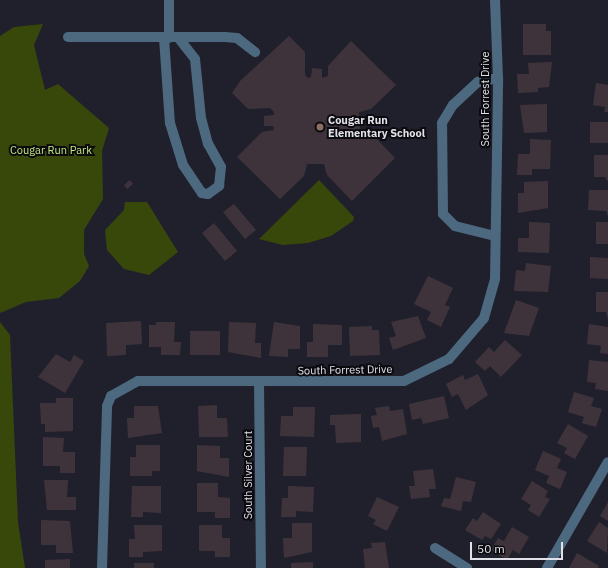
<!DOCTYPE html>
<style>
body{margin:0}
#map{position:relative;width:608px;height:568px;overflow:hidden;background:#20202c;font-family:"IBM Plex Sans",sans-serif}
div>[style]{position:absolute}
.green>*{inset:0;background:#37480a}
.building>*{inset:0;background:#3f333b}
.minor>*{height:10px;margin:-5px;padding:0 5px;transform-origin:5px;border-radius:5px;background:#4c6980}
.dots>*{width:11px;height:11px;translate:-50% -50%;box-sizing:border-box;border:2px solid #0a0a0f;border-radius:50%}
span{translate:-50% -50%;white-space:nowrap;text-align:center;line-height:1.15;-webkit-text-stroke:4px #0a0a0f;paint-order:stroke}
.street-label{font-size:11px;color:#e2e1ea}
.poi-label{font-size:11px;color:#e2e1ea;font-weight:700}
.left{translate:0 -50%;text-align:left}
.park-label{font-size:11px;color:#c4e77b}
.scale{position:absolute;left:470px;top:542px;width:93px;height:18px;box-sizing:border-box;border:2px solid #e2e1ea;border-top:0;padding-left:5px;font-size:12px;line-height:14px;white-space:nowrap;color:#e2e1ea;-webkit-text-stroke:3px #0a0a0f;paint-order:stroke}
</style>
<div id="map">
<div class="green">
<i style="clip-path:polygon(43px 24px,34px 45px,45px 90px,58px 84px,109px 128px,102px 151px,103px 199px,84px 230px,84px 254px,89px 266px,80px 281px,59px 298px,26px 302px,0 313px,0 36px,14px 27px)"></i>
<i style="clip-path:polygon(319px 180px,354px 217px,353px 221px,331px 236px,308px 243px,283px 245px,259px 239px)"></i>
<i style="clip-path:polygon(125px 202px,147px 202px,178px 252px,149px 275px,124px 269px,107px 250px,105px 230px,124px 210px)"></i>
<i style="clip-path:polygon(0 322px,10px 335px,18px 522px,25px 568px,0 568px)"></i>
</div>
<div class="building">
<i style="clip-path:polygon(523px 24px,546px 24px,546px 31px,551px 31px,551px 55px,523px 55px)"></i>
<i style="clip-path:polygon(289px 36px,305px 52px,305px 75px,308px 78px,311px 77px,312px 68px,322px 69px,322px 78px,328px 76px,328px 66px,351px 41px,396px 85px,371px 109px,359px 112px,360px 130px,370px 132px,395px 158px,352px 201px,327px 175px,324px 164px,307px 164px,304px 176px,280px 199px,237px 157px,262px 132px,274px 130px,273px 126px,264px 126px,264px 116px,274px 115px,274px 112px,270px 108px,248px 109px,232px 93px,240px 81px)"></i>
<i style="clip-path:polygon(552px 62px,549px 87px,538px 88px,538px 92px,518px 93px,517px 74px,529px 74px,528px 63px)"></i>
<i style="clip-path:polygon(596px 83px,608px 85px,608px 112px,604px 112px,605px 107px,593px 105px)"></i>
<i style="clip-path:polygon(547px 104px,547px 132px,524px 133px,520px 105px)"></i>
<i style="clip-path:polygon(590px 122px,608px 122px,608px 143px,590px 143px)"></i>
<i style="clip-path:polygon(530px 139px,551px 140px,550px 169px,532px 169px,532px 175px,517px 175px,518px 154px,530px 154px)"></i>
<i style="clip-path:polygon(594px 155px,608px 155px,608px 182px,605px 177px,594px 177px)"></i>
<i style="clip-path:polygon(130px 180px,133px 184px,127px 189px,124px 185px)"></i>
<i style="clip-path:polygon(548px 181px,548px 208px,518px 213px,518px 193px,524px 193px,524px 182px)"></i>
<i style="clip-path:polygon(589px 190px,608px 190px,608px 216px,606px 211px,588px 210px)"></i>
<i style="clip-path:polygon(234px 204px,256px 230px,245px 239px,223px 212px)"></i>
<i style="clip-path:polygon(529px 222px,550px 223px,549px 253px,518px 252px,518px 238px,529px 238px)"></i>
<i style="clip-path:polygon(596px 222px,608px 222px,608px 244px,596px 244px)"></i>
<i style="clip-path:polygon(214px 223px,237px 251px,225px 261px,202px 233px)"></i>
<i style="clip-path:polygon(590px 257px,608px 258px,608px 279px,590px 278px)"></i>
<i style="clip-path:polygon(526px 263px,551px 266px,548px 292px,514px 291px,516px 270px,525px 271px)"></i>
<i style="clip-path:polygon(428px 276px,453px 288px,445px 305px,450px 307px,441px 327px,427px 320px,431px 312px,414px 304px)"></i>
<i style="clip-path:polygon(596px 292px,608px 292px,608px 320px,606px 312px,596px 312px)"></i>
<i style="clip-path:polygon(516px 300px,539px 308px,529px 336px,504px 333px)"></i>
<i style="clip-path:polygon(418px 316px,426px 338px,393px 350px,389px 338px,396px 336px,391px 322px)"></i>
<i style="clip-path:polygon(141px 321px,142px 344px,126px 345px,126px 355px,107px 356px,106px 323px)"></i>
<i style="clip-path:polygon(156px 322px,175px 322px,174px 342px,181px 342px,180px 355px,161px 355px,161px 347px,149px 347px,149px 325px,156px 325px)"></i>
<i style="clip-path:polygon(229px 322px,256px 323px,255px 343px,261px 343px,261px 358px,228px 352px)"></i>
<i style="clip-path:polygon(274px 322px,300px 326px,300px 349px,288px 349px,288px 357px,269px 356px)"></i>
<i style="clip-path:polygon(313px 324px,342px 325px,342px 345px,328px 345px,328px 357px,307px 357px,307px 342px,313px 342px)"></i>
<i style="clip-path:polygon(589px 324px,608px 327px,608px 354px,600px 353px,601px 346px,587px 344px)"></i>
<i style="clip-path:polygon(372px 326px,372px 330px,379px 330px,380px 355px,350px 356px,349px 327px)"></i>
<i style="clip-path:polygon(190px 331px,220px 331px,220px 355px,190px 355px)"></i>
<i style="clip-path:polygon(505px 340px,522px 355px,501px 377px,490px 366px,485px 371px,475px 362px,489px 347px,494px 352px)"></i>
<i style="clip-path:polygon(56px 354px,70px 362px,74px 355px,84px 361px,65px 393px,38px 377px)"></i>
<i style="clip-path:polygon(589px 360px,608px 362px,608px 391px,595px 389px,596px 383px,587px 382px)"></i>
<i style="clip-path:polygon(478px 374px,488px 395px,466px 410px,458px 394px,452px 397px,446px 384px,463px 375px,465px 380px)"></i>
<i style="clip-path:polygon(574px 392px,594px 398px,591px 406px,602px 409px,596px 427px,582px 423px,584px 417px,568px 412px)"></i>
<i style="clip-path:polygon(444px 396px,449px 418px,423px 424px,421px 418px,412px 420px,409px 404px)"></i>
<i style="clip-path:polygon(56px 398px,73px 398px,73px 431px,45px 432px,45px 424px,41px 424px,40px 403px,56px 403px)"></i>
<i style="clip-path:polygon(217px 405px,217px 418px,227px 418px,228px 437px,199px 437px,198px 406px)"></i>
<i style="clip-path:polygon(134px 406px,158px 406px,162px 433px,128px 438px,127px 418px,134px 418px)"></i>
<i style="clip-path:polygon(389px 406px,390px 411px,403px 409px,407px 434px,382px 441px,379px 427px,373px 428px,371px 416px,377px 415px,375px 408px)"></i>
<i style="clip-path:polygon(293px 407px,315px 407px,314px 437px,280px 436px,281px 416px,293px 416px)"></i>
<i style="clip-path:polygon(361px 414px,361px 442px,336px 443px,335px 425px,330px 425px,330px 415px)"></i>
<i style="clip-path:polygon(568px 424px,588px 436px,575px 459px,564px 453px,567px 448px,557px 443px)"></i>
<i style="clip-path:polygon(43px 437px,64px 438px,63px 452px,75px 452px,75px 473px,60px 473px,60px 466px,43px 466px)"></i>
<i style="clip-path:polygon(136px 445px,160px 445px,160px 471px,152px 471px,152px 476px,130px 476px,130px 457px,136px 457px)"></i>
<i style="clip-path:polygon(197px 445px,220px 446px,220px 458px,229px 458px,229px 477px,197px 471px)"></i>
<i style="clip-path:polygon(284px 447px,307px 447px,306px 476px,283px 476px)"></i>
<i style="clip-path:polygon(543px 451px,561px 459px,557px 468px,567px 472px,560px 489px,546px 483px,549px 476px,535px 470px)"></i>
<i style="clip-path:polygon(433px 469px,436px 489px,429px 489px,430px 497px,411px 499px,409px 486px,415px 486px,413px 471px)"></i>
<i style="clip-path:polygon(456px 477px,476px 482px,471px 502px,463px 501px,461px 511px,441px 506px,444px 498px,450px 499px)"></i>
<i style="clip-path:polygon(44px 480px,68px 480px,67px 497px,76px 497px,76px 510px,47px 510px)"></i>
<i style="clip-path:polygon(532px 481px,548px 491px,545px 497px,550px 499px,539px 517px,528px 510px,531px 505px,521px 499px)"></i>
<i style="clip-path:polygon(197px 483px,218px 483px,218px 497px,230px 498px,230px 518px,215px 518px,215px 512px,197px 512px)"></i>
<i style="clip-path:polygon(132px 486px,161px 486px,161px 513px,143px 512px,143px 517px,131px 517px)"></i>
<i style="clip-path:polygon(288px 486px,314px 487px,313px 512px,296px 511px,296px 517px,281px 517px,282px 498px,288px 498px)"></i>
<i style="clip-path:polygon(377px 497px,399px 507px,387px 531px,373px 524px,376px 520px,368px 516px)"></i>
<i style="clip-path:polygon(608px 502px,608px 521px,600px 516px)"></i>
<i style="clip-path:polygon(483px 512px,501px 524px,491px 539px,485px 536px,482px 540px,465px 530px,473px 518px,477px 521px)"></i>
<i style="clip-path:polygon(41px 520px,70px 521px,73px 553px,56px 553px,56px 545px,41px 545px)"></i>
<i style="clip-path:polygon(599px 522px,608px 528px,607px 553px,587px 541px)"></i>
<i style="clip-path:polygon(292px 523px,312px 523px,312px 552px,284px 558px,283px 538px,292px 538px)"></i>
<i style="clip-path:polygon(134px 525px,162px 525px,162px 551px,143px 552px,143px 557px,129px 557px,129px 539px,135px 539px)"></i>
<i style="clip-path:polygon(199px 525px,222px 525px,222px 538px,230px 538px,230px 557px,215px 557px,215px 551px,199px 551px)"></i>
<i style="clip-path:polygon(512px 527px,529px 537px,519px 554px,513px 550px,507px 560px,491px 550px,498px 538px,504px 541px)"></i>
<i style="clip-path:polygon(385px 542px,389px 568px,365px 568px,363px 549px,372px 548px,371px 543px)"></i>
<i style="clip-path:polygon(577px 553px,599px 566px,598px 568px,569px 568px)"></i>
<i style="clip-path:polygon(70px 559px,70px 568px,45px 568px,45px 560px)"></i>
<i style="clip-path:polygon(313px 562px,313px 568px,291px 568px,291px 563px)"></i>
<i style="clip-path:polygon(134px 563px,154px 563px,154px 568px,134px 568px)"></i>
</div>
<div class="minor">
<i style="left:169px;top:0;width:38px;rotate:90deg"></i>
<i style="left:68px;top:37px;width:157px"></i>
<i style="left:225px;top:37px;width:12px;rotate:5deg"></i>
<i style="left:237px;top:38px;width:23px;rotate:38deg"></i>
<i style="left:164px;top:38px;width:85px;rotate:86deg"></i>
<i style="left:170px;top:123px;width:44px;rotate:72.8deg"></i>
<i style="left:183px;top:165px;width:34px;rotate:56deg"></i>
<i style="left:202px;top:193px;width:6px;rotate:9deg"></i>
<i style="left:208px;top:194px;width:14px;rotate:-36deg"></i>
<i style="left:219px;top:186px;width:19px;rotate:-84deg"></i>
<i style="left:221px;top:167px;width:26px;rotate:-119deg"></i>
<i style="left:208px;top:144px;width:27px;rotate:-105deg"></i>
<i style="left:201px;top:118px;width:59px;rotate:-95.8deg"></i>
<i style="left:195px;top:59px;width:28px;rotate:-128deg"></i>
<i style="left:495px;top:236px;width:41px;rotate:-166deg"></i>
<i style="left:455px;top:226px;width:17px;rotate:-135deg"></i>
<i style="left:443px;top:214px;width:91px;rotate:-90.6deg"></i>
<i style="left:442px;top:123px;width:21px;rotate:-59deg"></i>
<i style="left:453px;top:105px;width:34px;rotate:-43deg"></i>
<i style="left:478px;top:82px;width:20px;rotate:-11deg"></i>
<i style="left:259px;top:382px;width:186px;rotate:89.4deg"></i>
<i style="left:435px;top:548px;width:38px;rotate:32deg"></i>
<i style="left:102px;top:568px;width:162px;rotate:-88.2deg"></i>
<i style="left:107px;top:406px;width:11px;rotate:-68deg"></i>
<i style="left:111px;top:396px;width:31px;rotate:-29deg"></i>
<i style="left:138px;top:381px;width:266px"></i>
<i style="left:404px;top:381px;width:50px;rotate:-26.1deg"></i>
<i style="left:449px;top:359px;width:54px;rotate:-49.5deg"></i>
<i style="left:484px;top:318px;width:41px;rotate:-74.2deg"></i>
<i style="left:495px;top:279px;width:201px;rotate:-89.1deg"></i>
<i style="left:498px;top:78px;width:78px;rotate:-92.2deg"></i>
<i style="left:547px;top:568px;width:122px;rotate:-60.1deg"></i>
</div>
<div class="dots">
<i style="left:320px;top:127px;background:#8d6e63"></i>
</div>
<div class="street-label">
<span style="left:485px;top:99px;rotate:-90deg">South Forrest Drive</span>
<span style="left:345px;top:370px;rotate:-1deg">South Forrest Drive</span>
<span style="left:248px;top:475px;rotate:-90deg">South Silver Court</span>
</div>
<div class="poi-label">
<span class="left" style="left:328px;top:127px">Cougar Run<br>Elementary School</span>
</div>
<div class="park-label">
<span style="left:51px;top:150px">Cougar Run Park</span>
</div>
<div class="scale">50 m</div>
</div>
